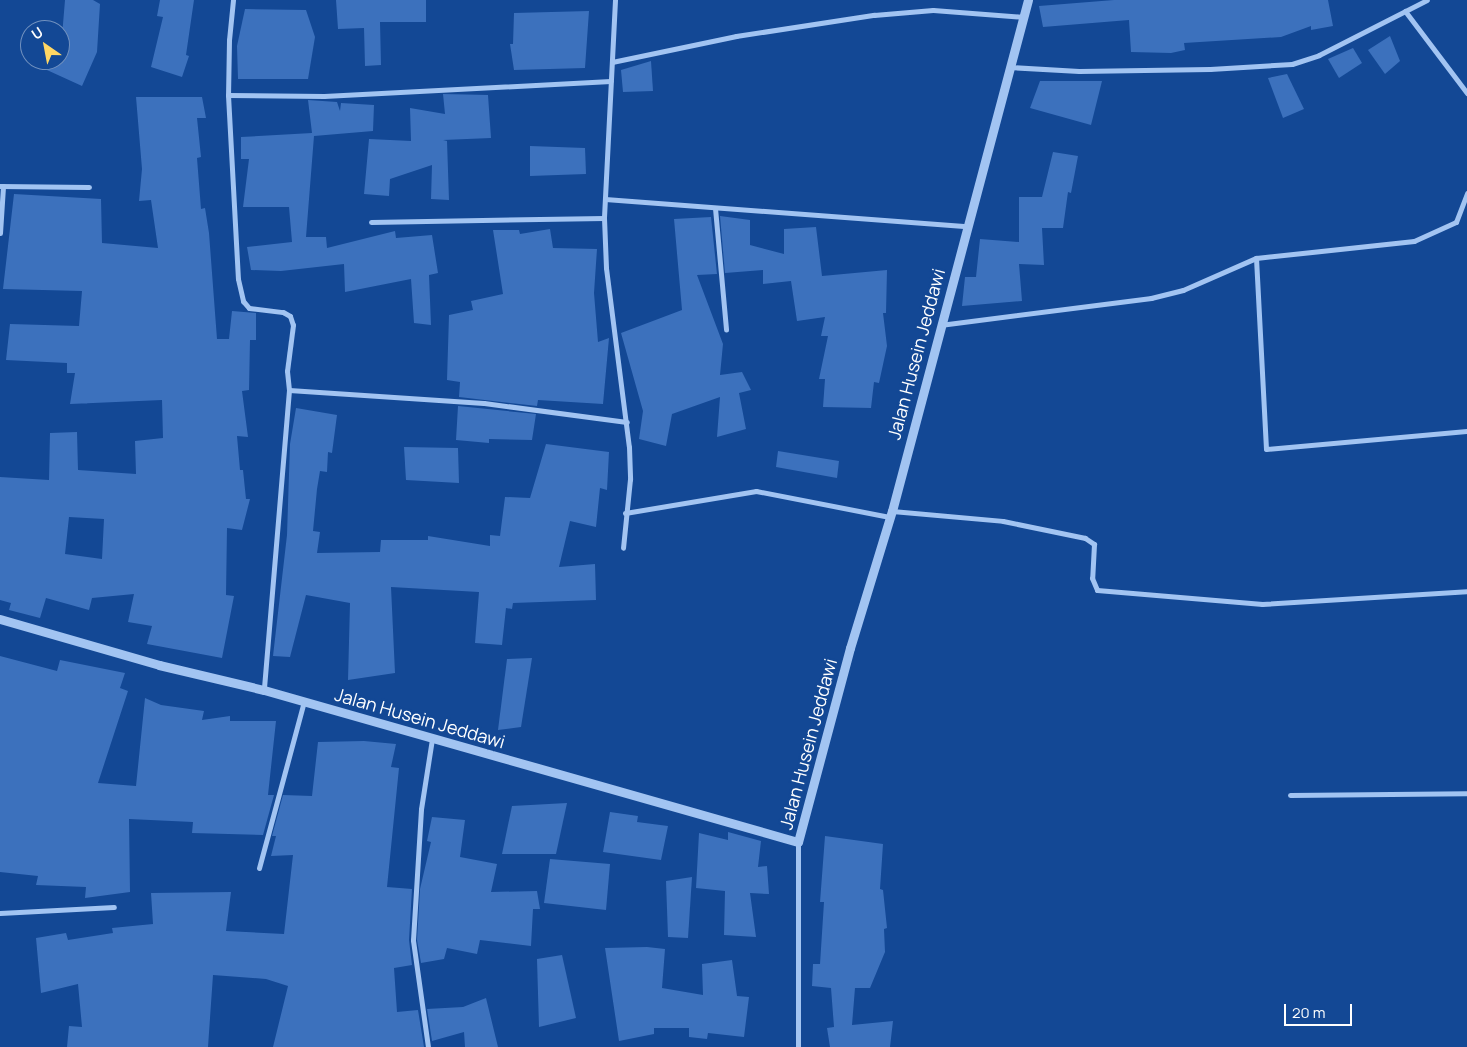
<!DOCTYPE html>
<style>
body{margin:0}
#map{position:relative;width:1467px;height:1047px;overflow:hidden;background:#134895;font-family:Manrope,sans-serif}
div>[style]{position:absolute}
.building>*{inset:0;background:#3c71bd}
.minor>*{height:5px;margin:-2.5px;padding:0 2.5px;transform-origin:2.5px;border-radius:2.5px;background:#a2c4f2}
.tertiary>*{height:9px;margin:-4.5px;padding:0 4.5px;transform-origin:4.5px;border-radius:4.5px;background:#a2c4f2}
span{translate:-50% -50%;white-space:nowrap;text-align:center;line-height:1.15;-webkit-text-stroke:4.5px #134895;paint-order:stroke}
.street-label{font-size:18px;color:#fff}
.north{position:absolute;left:20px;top:20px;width:50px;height:50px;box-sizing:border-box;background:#134895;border:1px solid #7191bf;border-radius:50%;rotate:327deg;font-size:14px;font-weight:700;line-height:20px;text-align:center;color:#fff}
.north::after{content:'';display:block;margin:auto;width:18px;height:22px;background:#ffd764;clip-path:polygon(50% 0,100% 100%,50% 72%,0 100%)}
.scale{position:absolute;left:1284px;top:1004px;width:68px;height:22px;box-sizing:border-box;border:2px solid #fff;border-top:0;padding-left:6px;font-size:15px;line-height:18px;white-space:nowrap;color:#fff;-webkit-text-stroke:4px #134895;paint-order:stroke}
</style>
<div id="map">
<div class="building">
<i style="clip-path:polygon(65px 0,93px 0,100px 4px,97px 52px,82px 86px,25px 60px,60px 60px)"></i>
<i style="clip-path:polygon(160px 0,194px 0,186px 55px,189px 56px,182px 77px,151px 67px,163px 17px,157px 16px)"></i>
<i style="clip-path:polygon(336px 0,426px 0,426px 22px,380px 22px,381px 65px,365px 66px,364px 28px,338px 29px)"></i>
<i style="clip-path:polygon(1114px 0,1328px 0,1333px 26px,1311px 30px,1311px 26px,1281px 37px,1184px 43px,1185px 50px,1171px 53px,1131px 52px,1129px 20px,1043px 27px,1039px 6px)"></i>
<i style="clip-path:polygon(245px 9px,306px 10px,315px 37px,308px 79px,238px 79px,237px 46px)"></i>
<i style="clip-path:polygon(589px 11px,585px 68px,514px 70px,510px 44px,513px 44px,514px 13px)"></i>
<i style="clip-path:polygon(1390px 36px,1400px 61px,1385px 74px,1368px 50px)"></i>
<i style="clip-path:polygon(1353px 48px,1362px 63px,1339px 78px,1328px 59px)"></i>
<i style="clip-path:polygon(651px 61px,653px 91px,623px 92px,621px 70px)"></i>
<i style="clip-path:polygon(1287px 74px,1304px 109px,1283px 118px,1268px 78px)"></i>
<i style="clip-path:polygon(1040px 81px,1102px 81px,1091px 125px,1030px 108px)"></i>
<i style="clip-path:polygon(443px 94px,488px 95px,491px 138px,443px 140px,447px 141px,449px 200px,431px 199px,432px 165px,390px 179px,389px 196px,364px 194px,369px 139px,411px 141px,410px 108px,445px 114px)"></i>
<i style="clip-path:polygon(evenodd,136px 97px,202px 97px,206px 118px,197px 118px,201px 157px,197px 158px,201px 209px,205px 208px,209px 233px,217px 339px,229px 339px,232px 311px,256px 313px,256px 340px,250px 340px,249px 390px,242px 391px,248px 437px,237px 436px,240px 470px,243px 470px,246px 499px,250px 499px,242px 530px,227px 528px,226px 595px,234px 596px,222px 658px,147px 644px,152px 626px,128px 622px,134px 594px,92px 598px,89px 610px,46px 598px,40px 618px,9px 610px,11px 603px,0 600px,0 477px,49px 480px,50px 433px,77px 432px,78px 470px,136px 474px,135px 441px,163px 438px,162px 400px,70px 404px,75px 373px,67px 373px,67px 363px,6px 360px,10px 324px,79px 326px,82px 291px,3px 289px,14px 194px,101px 199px,102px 243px,158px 248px,151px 200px,139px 201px,142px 169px,136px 97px,69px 517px,104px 519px,102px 559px,65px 554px,69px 517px)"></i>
<i style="clip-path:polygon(308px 100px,337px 102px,340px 111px,341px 103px,374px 105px,373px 131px,314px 136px,306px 237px,326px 237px,327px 248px,395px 231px,396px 238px,432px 235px,438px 273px,429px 275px,431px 325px,414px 323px,411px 279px,345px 292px,344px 264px,281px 271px,251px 270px,247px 247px,292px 242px,289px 207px,243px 207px,249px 159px,241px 159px,241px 137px,312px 133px)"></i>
<i style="clip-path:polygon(530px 146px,585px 148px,586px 174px,530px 176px)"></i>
<i style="clip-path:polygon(1053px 152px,1078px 156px,1071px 193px,1068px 192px,1063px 228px,1042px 228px,1044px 265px,1019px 264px,1022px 301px,962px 306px,965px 277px,976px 277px,980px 239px,1019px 242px,1019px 197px,1042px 197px)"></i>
<i style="clip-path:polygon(720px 216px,750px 220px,750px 245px,784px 254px,784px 229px,816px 227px,822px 276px,887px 270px,886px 313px,883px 313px,887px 346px,879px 383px,874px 382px,871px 408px,823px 407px,825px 379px,819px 379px,828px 336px,821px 336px,825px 317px,797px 321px,791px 281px,763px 284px,763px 270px,725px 273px)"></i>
<i style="clip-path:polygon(711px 217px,717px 274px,697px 275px,723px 344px,720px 375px,742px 372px,751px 390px,739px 393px,746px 429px,717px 437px,720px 397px,672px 414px,666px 446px,639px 439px,643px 411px,621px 333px,682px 310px,674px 219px)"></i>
<i style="clip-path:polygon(550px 229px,553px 248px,597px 249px,594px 293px,598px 342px,609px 338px,603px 404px,538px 400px,537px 406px,459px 397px,460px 382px,447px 380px,449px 315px,473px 310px,471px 301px,503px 294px,493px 230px,519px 230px,520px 234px)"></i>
<i style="clip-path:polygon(458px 406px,536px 414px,532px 440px,489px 439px,489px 443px,456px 440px)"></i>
<i style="clip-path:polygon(296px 408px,337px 415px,332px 453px,328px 452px,327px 472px,320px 471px,317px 489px,313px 531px,320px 532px,317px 553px,380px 552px,381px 540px,428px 540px,428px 536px,490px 546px,490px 535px,500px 536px,505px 497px,530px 498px,546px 444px,609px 452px,607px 490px,600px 488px,596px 527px,570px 521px,559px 567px,595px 564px,596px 600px,513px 603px,512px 609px,506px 608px,502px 645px,475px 643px,479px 592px,391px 587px,395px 673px,348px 680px,350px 603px,306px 595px,290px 657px,273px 656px,287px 535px,290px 444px)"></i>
<i style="clip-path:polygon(404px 447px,458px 448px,459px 483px,406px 480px)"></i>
<i style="clip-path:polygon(778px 451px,839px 461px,837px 478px,776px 467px)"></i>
<i style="clip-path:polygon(0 656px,57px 671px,60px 660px,125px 673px,120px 688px,128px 691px,98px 783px,136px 786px,145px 698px,161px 705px,204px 711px,202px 720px,230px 716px,230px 721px,276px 721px,268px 795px,274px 795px,263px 835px,192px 833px,193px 822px,129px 819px,130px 892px,85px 898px,86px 887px,36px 885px,38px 876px,0 872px)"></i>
<i style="clip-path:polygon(532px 658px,521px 727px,498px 730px,507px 659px)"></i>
<i style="clip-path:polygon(364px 741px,396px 744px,391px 767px,399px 768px,387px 887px,412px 889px,409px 940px,412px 965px,394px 968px,397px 1012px,418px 1010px,424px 1047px,273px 1047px,288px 986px,266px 979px,213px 975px,208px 1047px,67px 1047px,69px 1026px,82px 1027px,78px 984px,41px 993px,36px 938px,66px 933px,68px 940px,113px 933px,112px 928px,153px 924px,151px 893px,231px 892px,226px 931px,284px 934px,293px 855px,271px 856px,276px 836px,272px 836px,283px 795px,312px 796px,318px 742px)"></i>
<i style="clip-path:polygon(567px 803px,556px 854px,502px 854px,512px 806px)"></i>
<i style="clip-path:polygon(610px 812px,638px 816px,637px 822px,668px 826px,661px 860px,603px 852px)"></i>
<i style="clip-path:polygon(432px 817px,465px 820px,460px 857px,497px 864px,491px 892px,537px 891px,540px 909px,533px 909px,531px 946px,480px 940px,477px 954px,447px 948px,444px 959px,421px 963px,417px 940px,420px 889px,431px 842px,427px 841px)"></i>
<i style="clip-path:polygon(728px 832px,761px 841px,758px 867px,767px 866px,769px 894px,750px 893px,756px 937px,724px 935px,725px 891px,696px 888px,699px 833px,728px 840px)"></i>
<i style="clip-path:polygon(825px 836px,883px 844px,880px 889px,883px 890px,887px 928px,884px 929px,885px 952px,870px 988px,855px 988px,852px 1025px,893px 1021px,890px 1047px,830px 1047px,827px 1028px,834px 1027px,831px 988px,812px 986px,813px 964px,820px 964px,824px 902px,820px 902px)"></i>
<i style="clip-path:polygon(550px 859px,610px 864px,606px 910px,544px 903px)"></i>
<i style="clip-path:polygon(692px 877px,688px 938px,668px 937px,666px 881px)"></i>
<i style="clip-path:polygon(647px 947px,665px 949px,662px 988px,703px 995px,702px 964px,732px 960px,737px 996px,749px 997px,744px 1037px,708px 1033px,707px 1039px,689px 1037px,689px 1028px,654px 1028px,654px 1034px,619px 1041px,605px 948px)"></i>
<i style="clip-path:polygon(562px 955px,576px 1018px,539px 1027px,537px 959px)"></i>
<i style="clip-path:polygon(486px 998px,498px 1047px,465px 1047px,464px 1032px,432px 1041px,427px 1009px,463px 1007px)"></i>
</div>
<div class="minor">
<i style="left:233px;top:0;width:40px;rotate:95.7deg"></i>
<i style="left:229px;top:40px;width:55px;rotate:91deg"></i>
<i style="left:228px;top:95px;width:184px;rotate:86.9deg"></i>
<i style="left:238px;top:279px;width:23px;rotate:77deg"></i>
<i style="left:243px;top:301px;width:9px;rotate:49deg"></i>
<i style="left:249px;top:308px;width:34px;rotate:7deg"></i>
<i style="left:283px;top:312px;width:8px;rotate:30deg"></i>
<i style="left:290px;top:316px;width:9px;rotate:72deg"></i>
<i style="left:293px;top:325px;width:46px;rotate:97.4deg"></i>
<i style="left:287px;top:371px;width:19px;rotate:84deg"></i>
<i style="left:289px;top:390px;width:301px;rotate:94.8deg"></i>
<i style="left:615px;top:0;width:218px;rotate:92.9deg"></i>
<i style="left:604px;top:218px;width:50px;rotate:87.7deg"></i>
<i style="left:606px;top:268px;width:180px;rotate:82.7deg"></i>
<i style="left:629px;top:447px;width:32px;rotate:88deg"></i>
<i style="left:630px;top:479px;width:69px;rotate:95.8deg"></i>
<i style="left:1405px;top:11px;width:103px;rotate:52.9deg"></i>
<i style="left:612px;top:62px;width:127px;rotate:-11.8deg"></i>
<i style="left:736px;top:36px;width:140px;rotate:-8.7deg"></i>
<i style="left:874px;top:15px;width:59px;rotate:-4.8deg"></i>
<i style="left:933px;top:10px;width:91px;rotate:4.4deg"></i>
<i style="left:1009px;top:67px;width:70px;rotate:3.3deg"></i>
<i style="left:1079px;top:71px;width:131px;rotate:-0.9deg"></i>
<i style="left:1210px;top:69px;width:82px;rotate:-3.5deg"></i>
<i style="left:1292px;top:64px;width:28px;rotate:-18deg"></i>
<i style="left:1319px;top:55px;width:121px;rotate:-27deg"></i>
<i style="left:228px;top:95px;width:96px;rotate:0.6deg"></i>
<i style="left:324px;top:96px;width:287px;rotate:-3deg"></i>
<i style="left:0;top:186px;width:89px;rotate:0.6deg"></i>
<i style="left:605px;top:199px;width:363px;rotate:4.3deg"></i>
<i style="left:715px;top:208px;width:122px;rotate:84.8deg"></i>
<i style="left:371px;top:222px;width:233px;rotate:-1deg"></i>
<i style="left:0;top:233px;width:47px;rotate:-86.3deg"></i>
<i style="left:1256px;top:258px;width:191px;rotate:87deg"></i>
<i style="left:1266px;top:449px;width:202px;rotate:-5.1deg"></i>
<i style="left:940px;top:325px;width:213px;rotate:-7.3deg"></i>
<i style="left:1151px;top:298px;width:33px;rotate:-14deg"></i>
<i style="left:1183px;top:290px;width:80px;rotate:-23.7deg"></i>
<i style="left:1256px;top:258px;width:159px;rotate:-6.1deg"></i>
<i style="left:1414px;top:241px;width:46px;rotate:-24.3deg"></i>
<i style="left:1456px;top:222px;width:31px;rotate:-69deg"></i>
<i style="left:289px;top:390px;width:195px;rotate:3.8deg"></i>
<i style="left:484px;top:403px;width:144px;rotate:7.6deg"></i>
<i style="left:892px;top:511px;width:111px;rotate:5.1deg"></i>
<i style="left:1003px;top:521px;width:84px;rotate:11.7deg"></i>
<i style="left:1085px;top:538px;width:11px;rotate:34deg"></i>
<i style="left:1094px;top:544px;width:34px;rotate:93deg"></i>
<i style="left:1092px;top:578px;width:13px;rotate:67deg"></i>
<i style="left:1097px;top:590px;width:166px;rotate:4.8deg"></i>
<i style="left:1262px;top:604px;width:205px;rotate:-3.6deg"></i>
<i style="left:625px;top:513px;width:133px;rotate:-9.5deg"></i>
<i style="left:756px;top:491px;width:136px;rotate:11deg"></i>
<i style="left:1290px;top:795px;width:177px;rotate:-0.6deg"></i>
<i style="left:259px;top:868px;width:173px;rotate:-74.9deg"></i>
<i style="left:0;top:913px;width:114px;rotate:-3deg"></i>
<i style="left:428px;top:1047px;width:108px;rotate:-98deg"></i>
<i style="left:413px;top:940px;width:131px;rotate:-86.5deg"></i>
<i style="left:421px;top:809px;width:71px;rotate:-81.1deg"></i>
<i style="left:798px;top:1047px;width:205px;rotate:-90deg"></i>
</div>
<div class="tertiary">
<i style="left:0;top:619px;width:166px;rotate:16.1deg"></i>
<i style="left:159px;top:665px;width:108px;rotate:13.4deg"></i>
<i style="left:264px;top:690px;width:555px;rotate:15.89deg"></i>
<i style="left:798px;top:842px;width:201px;rotate:-75deg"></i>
<i style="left:850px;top:648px;width:143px;rotate:-73deg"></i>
<i style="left:892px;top:511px;width:529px;rotate:-75.1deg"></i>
</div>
<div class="street-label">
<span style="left:916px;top:354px;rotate:-75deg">Jalan Husein Jeddawi</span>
<span style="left:420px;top:718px;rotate:16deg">Jalan Husein Jeddawi</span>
<span style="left:808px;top:744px;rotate:-75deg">Jalan Husein Jeddawi</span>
</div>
<div class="north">U</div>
<div class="scale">20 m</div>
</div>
